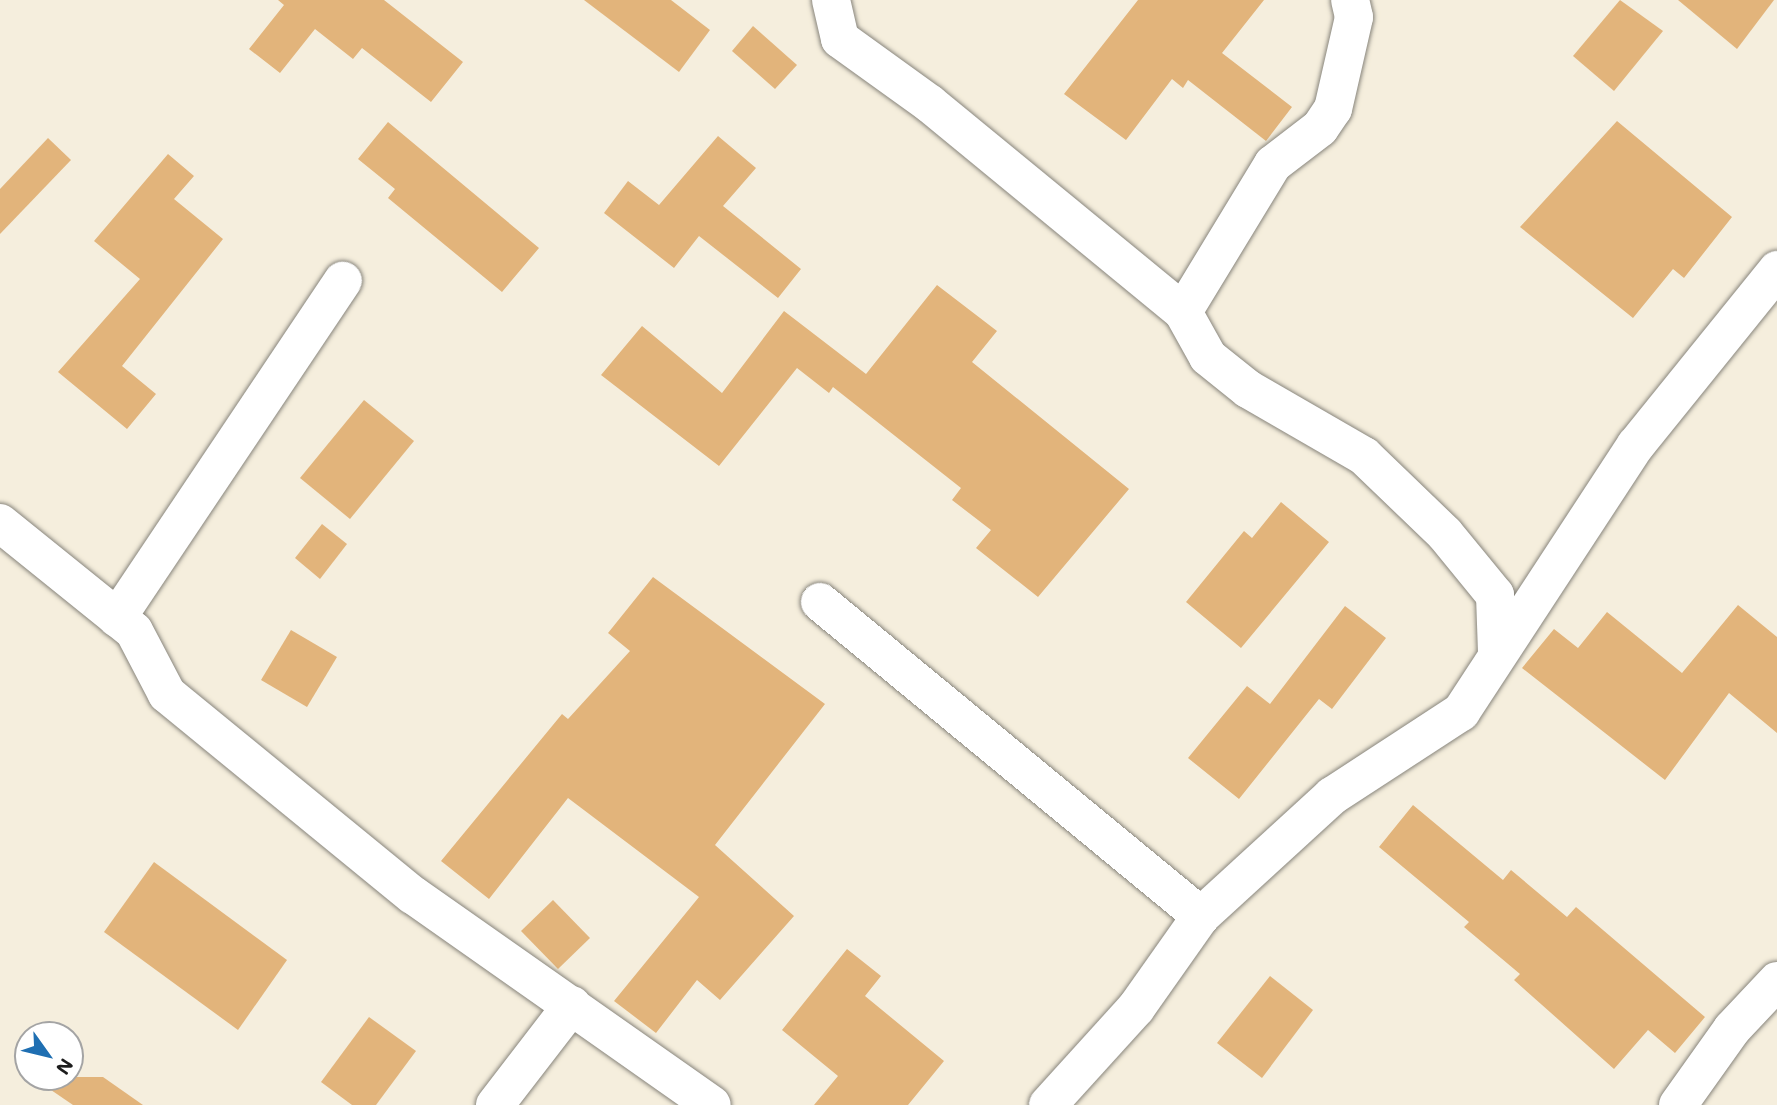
<!DOCTYPE html>
<style>
body{margin:0}
#map{position:relative;width:1777px;height:1105px;overflow:hidden;background:#f5eedd;font-family:Mali,sans-serif}
div>[style]{position:absolute}
.building>*{inset:0;background:#e2b47b}
.roads{filter:drop-shadow(0 0 2px #88857c) drop-shadow(0 0 2px #88857c)}
.minor>*{height:38px;margin:-19px;padding:0 19px;transform-origin:19px;border-radius:19px;background:#fff}
span{translate:-50% -50%;white-space:nowrap;text-align:center;line-height:1.15;-webkit-text-stroke:6px #fff;paint-order:stroke}
.north{position:absolute;left:14px;top:1021px;width:70px;height:70px;box-sizing:border-box;background:#fff;border:2px solid #a4a4a4;border-radius:50%;rotate:124deg;font-size:19px;font-weight:700;line-height:28px;text-align:center;color:#1c1c1c}
.north::after{content:'';display:block;margin:auto;width:24px;height:32px;background:#1f6fb2;clip-path:polygon(50% 0,100% 100%,50% 72%,0 100%)}
</style>
<div id="map">
<div class="building">
<i style="clip-path:polygon(278px 0,384px 0,463px 62px,431px 102px,362px 48px,353px 59px,315px 29px,280px 73px,249px 49px,284px 5px)"></i>
<i style="clip-path:polygon(584px 0,671px 0,710px 30px,679px 72px)"></i>
<i style="clip-path:polygon(1138px 0,1264px 0,1222px 53px,1292px 107px,1266px 141px,1188px 80px,1183px 88px,1172px 79px,1126px 140px,1064px 94px)"></i>
<i style="clip-path:polygon(1620px 0,1663px 31px,1614px 91px,1573px 56px)"></i>
<i style="clip-path:polygon(1678px 0,1774px 0,1737px 49px)"></i>
<i style="clip-path:polygon(753px 26px,797px 65px,775px 89px,732px 51px)"></i>
<i style="clip-path:polygon(1617px 121px,1732px 217px,1684px 278px,1673px 269px,1633px 318px,1520px 227px)"></i>
<i style="clip-path:polygon(388px 122px,539px 248px,502px 292px,388px 198px,395px 189px,358px 159px)"></i>
<i style="clip-path:polygon(718px 136px,756px 168px,723px 206px,801px 269px,778px 298px,699px 236px,674px 268px,604px 213px,628px 181px,659px 205px)"></i>
<i style="clip-path:polygon(48px 138px,71px 160px,0 234px,0 189px)"></i>
<i style="clip-path:polygon(168px 154px,194px 176px,174px 199px,223px 239px,122px 366px,156px 394px,127px 429px,58px 372px,140px 279px,94px 241px)"></i>
<i style="clip-path:polygon(937px 285px,997px 331px,972px 362px,1129px 489px,1038px 597px,976px 548px,991px 530px,952px 500px,961px 488px,833px 387px,829px 393px,797px 368px,719px 466px,601px 375px,642px 326px,722px 393px,784px 311px,866px 374px)"></i>
<i style="clip-path:polygon(364px 400px,414px 441px,350px 519px,300px 478px)"></i>
<i style="clip-path:polygon(1281px 502px,1329px 542px,1241px 648px,1186px 602px,1244px 531px,1252px 538px)"></i>
<i style="clip-path:polygon(322px 524px,347px 544px,320px 579px,295px 558px)"></i>
<i style="clip-path:polygon(653px 577px,825px 704px,715px 845px,794px 916px,720px 1000px,697px 980px,656px 1033px,614px 1001px,699px 897px,568px 798px,489px 899px,441px 861px,562px 714px,568px 719px,630px 651px,608px 633px)"></i>
<i style="clip-path:polygon(1738px 605px,1777px 637px,1777px 733px,1729px 693px,1665px 780px,1522px 668px,1554px 629px,1578px 648px,1607px 612px,1682px 673px)"></i>
<i style="clip-path:polygon(1345px 606px,1386px 638px,1332px 709px,1319px 699px,1239px 799px,1188px 758px,1247px 686px,1270px 704px)"></i>
<i style="clip-path:polygon(291px 630px,337px 657px,307px 707px,261px 680px)"></i>
<i style="clip-path:polygon(1413px 805px,1503px 880px,1511px 870px,1567px 917px,1576px 907px,1705px 1017px,1675px 1053px,1648px 1030px,1614px 1069px,1514px 980px,1520px 974px,1464px 927px,1469px 922px,1379px 847px)"></i>
<i style="clip-path:polygon(154px 862px,287px 960px,238px 1030px,104px 932px)"></i>
<i style="clip-path:polygon(553px 900px,590px 938px,558px 969px,521px 931px)"></i>
<i style="clip-path:polygon(847px 949px,881px 976px,865px 996px,944px 1061px,908px 1105px,814px 1105px,838px 1076px,782px 1030px)"></i>
<i style="clip-path:polygon(1270px 976px,1313px 1010px,1262px 1078px,1217px 1043px)"></i>
<i style="clip-path:polygon(369px 1017px,416px 1051px,376px 1105px,352px 1105px,321px 1082px)"></i>
<i style="clip-path:polygon(32px 1077px,103px 1077px,143px 1105px,73px 1105px)"></i>
</div>
<div class="roads">
<div class="minor">
<i style="left:831px;top:0;width:40px;rotate:77deg"></i>
<i style="left:840px;top:39px;width:111px;rotate:35.8deg"></i>
<i style="left:930px;top:104px;width:328px;rotate:39.4deg"></i>
<i style="left:1183px;top:312px;width:51px;rotate:60.9deg"></i>
<i style="left:1208px;top:357px;width:51px;rotate:38.7deg"></i>
<i style="left:1248px;top:389px;width:134px;rotate:30deg"></i>
<i style="left:1364px;top:456px;width:112px;rotate:43.9deg"></i>
<i style="left:1445px;top:534px;width:79px;rotate:50.7deg"></i>
<i style="left:1495px;top:595px;width:58px;rotate:88deg"></i>
<i style="left:1183px;top:312px;width:173px;rotate:-58.7deg"></i>
<i style="left:1273px;top:164px;width:59px;rotate:-37.5deg"></i>
<i style="left:1320px;top:128px;width:23px;rotate:-56deg"></i>
<i style="left:1333px;top:109px;width:94px;rotate:-77.1deg"></i>
<i style="left:1354px;top:17px;width:17px;rotate:-103deg"></i>
<i style="left:0;top:523px;width:172px;rotate:38.9deg"></i>
<i style="left:134px;top:631px;width:71px;rotate:62.4deg"></i>
<i style="left:167px;top:694px;width:318px;rotate:39.3deg"></i>
<i style="left:413px;top:895px;width:365px;rotate:35.1deg"></i>
<i style="left:820px;top:602px;width:494px;rotate:39.5deg"></i>
<i style="left:117px;top:618px;width:406px;rotate:-56.2deg"></i>
<i style="left:495px;top:1105px;width:126px;rotate:-52.4deg"></i>
<i style="left:1048px;top:1105px;width:131px;rotate:-47.8deg"></i>
<i style="left:1136px;top:1008px;width:113px;rotate:-54.8deg"></i>
<i style="left:1201px;top:916px;width:178px;rotate:-42.5deg"></i>
<i style="left:1332px;top:796px;width:154px;rotate:-33.1deg"></i>
<i style="left:1461px;top:712px;width:319px;rotate:-56.8deg"></i>
<i style="left:1636px;top:445px;width:225px;rotate:-51.1deg"></i>
<i style="left:1678px;top:1105px;width:93px;rotate:-54.6deg"></i>
<i style="left:1732px;top:1029px;width:66px;rotate:-46.8deg"></i>
</div>
</div>
<div class="north">N</div>
</div>
